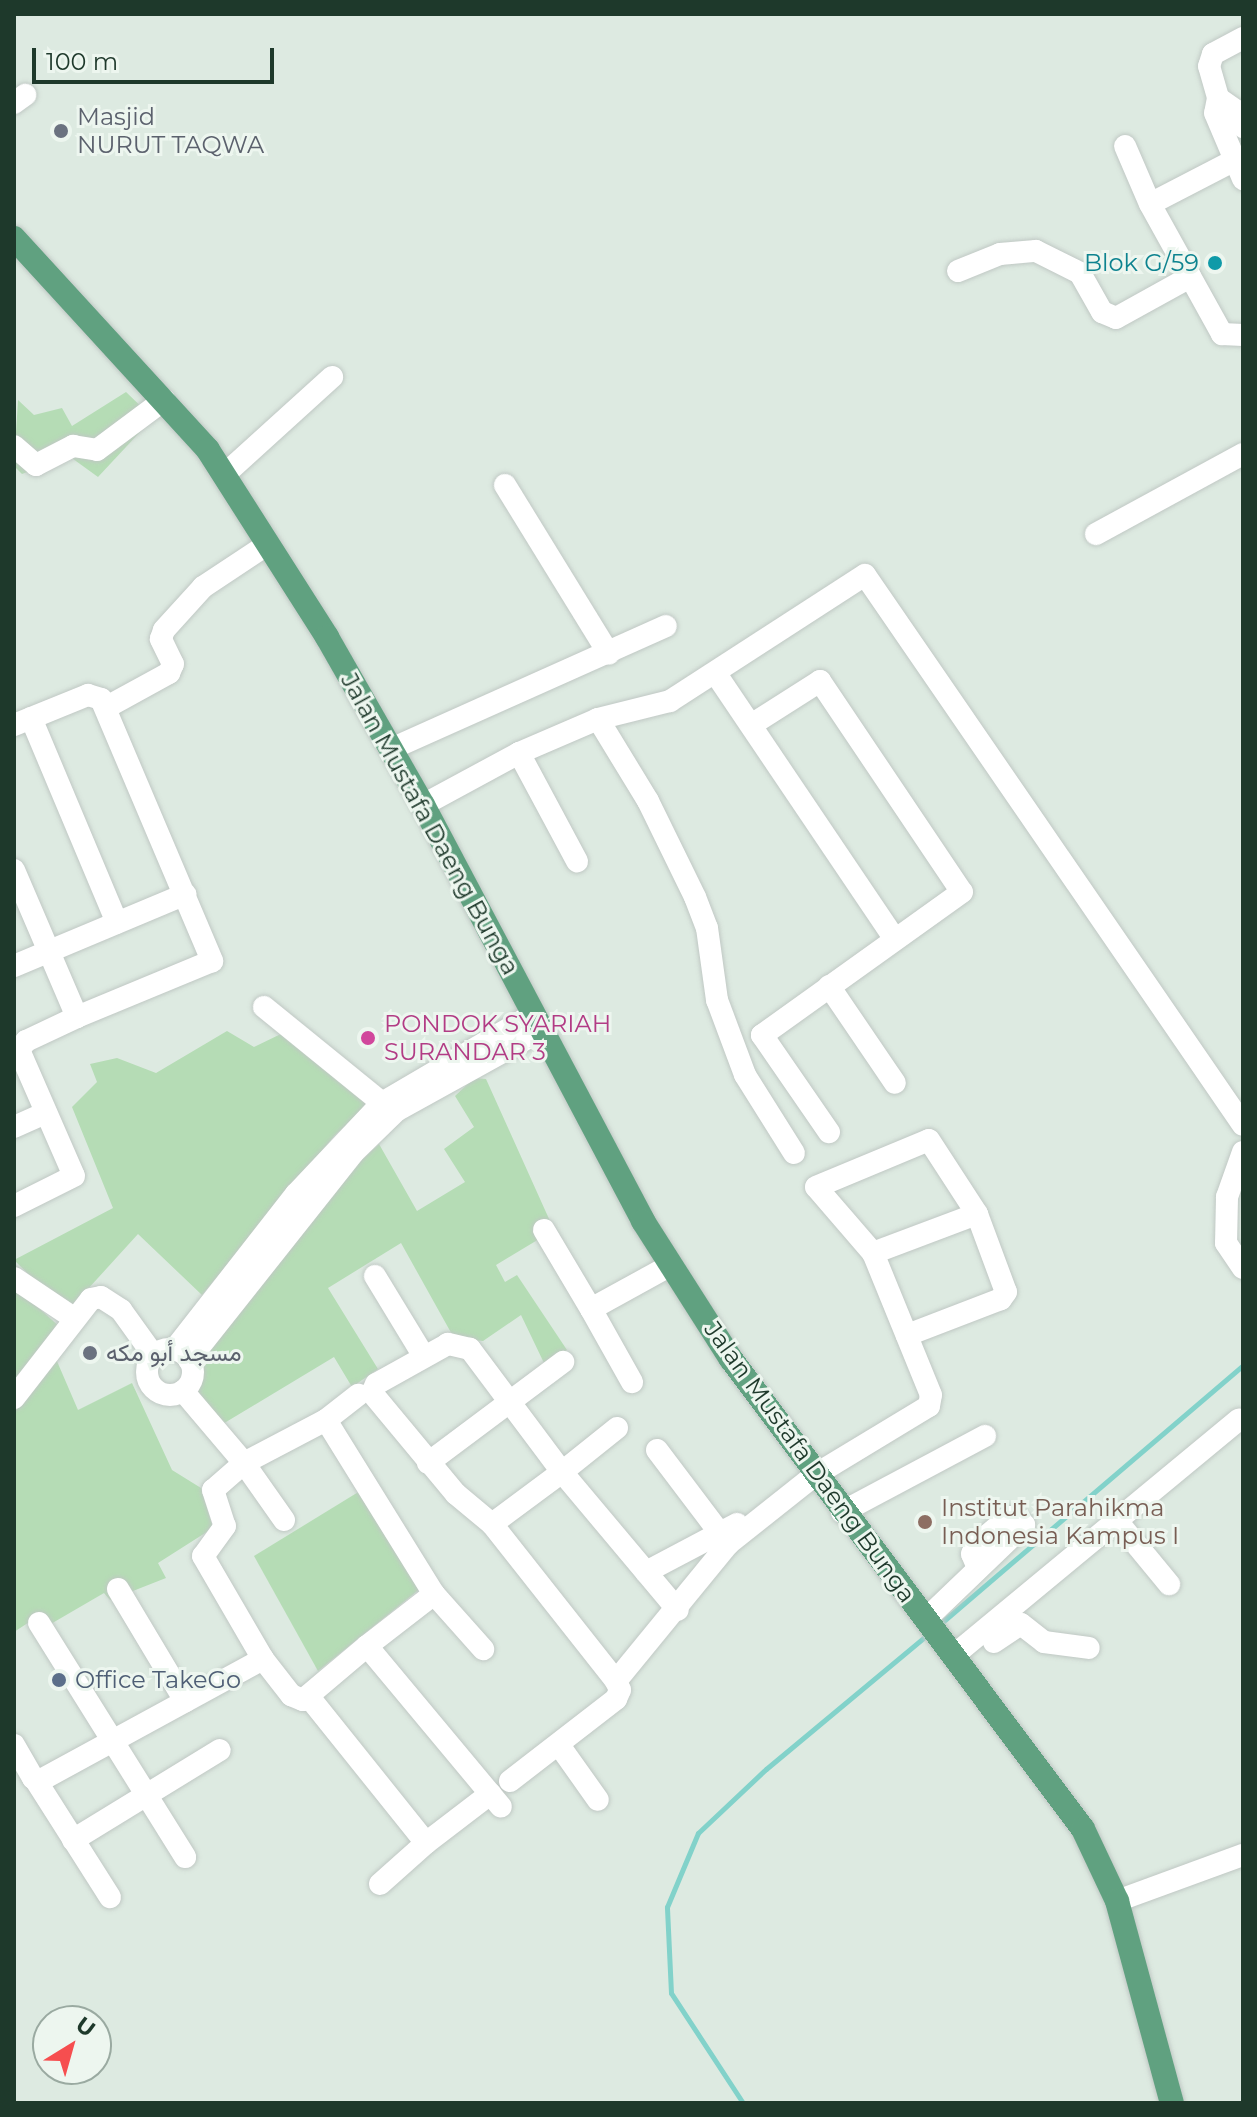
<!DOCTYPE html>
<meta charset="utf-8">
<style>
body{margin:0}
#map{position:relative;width:1257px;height:2117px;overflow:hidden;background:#ddeae1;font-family:Montserrat,Vazirmatn,sans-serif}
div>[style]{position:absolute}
.green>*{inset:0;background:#b5dcb5}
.stream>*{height:5px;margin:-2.5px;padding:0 2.5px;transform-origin:2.5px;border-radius:2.5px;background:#82d2ca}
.roads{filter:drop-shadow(0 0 2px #c0c8c4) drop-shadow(0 0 2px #c0c8c4)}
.minor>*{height:22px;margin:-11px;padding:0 11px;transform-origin:11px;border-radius:11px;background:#fff}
.minor>.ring{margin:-11px;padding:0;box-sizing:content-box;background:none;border:22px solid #fff;border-radius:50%}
.major>*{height:24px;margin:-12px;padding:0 12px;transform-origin:12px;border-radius:12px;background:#60a180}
.dots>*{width:22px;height:22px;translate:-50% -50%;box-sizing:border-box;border:4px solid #edf6ef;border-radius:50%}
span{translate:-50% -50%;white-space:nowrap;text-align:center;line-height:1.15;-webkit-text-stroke:6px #edf6ef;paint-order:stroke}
.worship-label{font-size:24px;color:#5b616d}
.left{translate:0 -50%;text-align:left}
.culture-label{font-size:24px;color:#0d838f}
.right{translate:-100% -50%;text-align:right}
.street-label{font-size:24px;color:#1e392b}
.hotel-label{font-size:24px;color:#b23c85}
.education-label{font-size:24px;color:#785e54}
.service-label{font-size:24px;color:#4e5e75}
.frame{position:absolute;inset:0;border:16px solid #1e392b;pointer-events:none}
.north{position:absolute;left:32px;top:2005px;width:80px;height:80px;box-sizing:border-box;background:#edf6ef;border:2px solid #9aaaa1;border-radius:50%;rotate:37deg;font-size:22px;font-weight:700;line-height:32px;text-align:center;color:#1e392b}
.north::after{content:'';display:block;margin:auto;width:28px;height:36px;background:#f64e4f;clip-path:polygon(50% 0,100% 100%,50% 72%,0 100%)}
.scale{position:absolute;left:32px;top:48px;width:242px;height:36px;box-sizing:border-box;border:4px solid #1e392b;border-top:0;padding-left:10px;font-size:24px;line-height:28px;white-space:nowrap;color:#1e392b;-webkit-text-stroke:6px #edf6ef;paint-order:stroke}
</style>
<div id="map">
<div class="green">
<i style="clip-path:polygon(126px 392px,153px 418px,98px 477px,69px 456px,22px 474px,14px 466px,18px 400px,34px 415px,62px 408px,72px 426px)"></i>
<i style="clip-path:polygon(227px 1031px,254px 1047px,285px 1032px,374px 1100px,335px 1135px,202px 1295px,138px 1234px,67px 1312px,14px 1260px,113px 1208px,72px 1107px,97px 1082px,90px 1064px,117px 1058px,156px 1073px)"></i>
<i style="clip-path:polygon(474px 1078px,486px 1079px,554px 1230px,496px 1265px,505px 1282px,517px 1275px,567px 1350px,544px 1363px,521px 1315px,483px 1341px,454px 1338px,401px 1243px,328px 1288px,378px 1369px,352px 1387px,334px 1357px,221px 1425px,194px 1385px,211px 1347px,349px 1172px,379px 1144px,417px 1211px,465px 1182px,444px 1149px,474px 1127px,455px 1096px)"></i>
<i style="clip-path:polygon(14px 1286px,60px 1327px,14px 1387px)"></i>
<i style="clip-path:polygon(56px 1359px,78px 1410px,132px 1383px,172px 1470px,201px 1488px,213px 1528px,158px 1563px,166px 1578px,110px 1600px,104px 1593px,49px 1625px,40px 1615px,14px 1632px,14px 1413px)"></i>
<i style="clip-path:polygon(360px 1491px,421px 1588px,318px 1671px,254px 1556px)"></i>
</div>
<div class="stream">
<i style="left:940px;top:1624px;width:399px;rotate:-40.5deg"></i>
<i style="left:743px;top:2103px;width:131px;rotate:-123.2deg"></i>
<i style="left:671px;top:1993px;width:86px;rotate:-92.7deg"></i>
<i style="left:667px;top:1907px;width:80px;rotate:-67.3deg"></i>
<i style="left:698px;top:1833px;width:93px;rotate:-43.3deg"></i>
<i style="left:766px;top:1769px;width:212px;rotate:-39.8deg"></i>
</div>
<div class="roads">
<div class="minor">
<i style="left:1243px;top:38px;width:34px;rotate:152deg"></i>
<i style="left:1213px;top:54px;width:13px;rotate:108deg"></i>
<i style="left:1209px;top:66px;width:33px;rotate:74deg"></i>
<i style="left:1218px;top:98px;width:15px;rotate:101deg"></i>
<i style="left:1215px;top:113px;width:72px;rotate:67deg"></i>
<i style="left:1218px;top:98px;width:21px;rotate:35deg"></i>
<i style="left:1235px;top:110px;width:19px;rotate:65deg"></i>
<i style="left:14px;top:103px;width:14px;rotate:-36deg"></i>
<i style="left:1125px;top:146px;width:63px;rotate:66.7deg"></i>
<i style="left:1233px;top:161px;width:93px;rotate:152.6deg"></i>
<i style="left:1150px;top:204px;width:149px;rotate:61deg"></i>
<i style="left:1222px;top:334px;width:21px;rotate:3deg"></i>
<i style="left:958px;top:271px;width:45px;rotate:-22deg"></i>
<i style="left:1000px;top:254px;width:36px;rotate:-5deg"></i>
<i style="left:1036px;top:251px;width:49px;rotate:26.6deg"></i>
<i style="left:1080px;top:273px;width:45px;rotate:60.6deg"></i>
<i style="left:1102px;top:312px;width:15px;rotate:23deg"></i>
<i style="left:1116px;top:318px;width:85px;rotate:-29deg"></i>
<i style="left:14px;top:446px;width:29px;rotate:41deg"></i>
<i style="left:36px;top:465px;width:42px;rotate:-27.2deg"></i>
<i style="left:73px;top:446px;width:24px;rotate:9deg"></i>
<i style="left:97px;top:450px;width:84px;rotate:-36.7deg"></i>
<i style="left:224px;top:475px;width:146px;rotate:-42.2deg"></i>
<i style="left:505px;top:485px;width:198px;rotate:58.4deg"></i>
<i style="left:1096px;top:534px;width:167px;rotate:-28.6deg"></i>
<i style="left:716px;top:674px;width:318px;rotate:56deg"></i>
<i style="left:107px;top:707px;width:71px;rotate:-28.7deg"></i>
<i style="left:169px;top:673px;width:10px;rotate:-66deg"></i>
<i style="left:173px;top:664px;width:28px;rotate:-116deg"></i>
<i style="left:161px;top:639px;width:9px;rotate:-72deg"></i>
<i style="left:164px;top:630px;width:58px;rotate:-47.8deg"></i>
<i style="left:203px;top:587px;width:78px;rotate:-33.5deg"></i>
<i style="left:31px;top:718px;width:222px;rotate:67.2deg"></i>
<i style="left:598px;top:719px;width:96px;rotate:58.6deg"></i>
<i style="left:648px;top:801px;width:107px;rotate:63.9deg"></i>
<i style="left:695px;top:897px;width:33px;rotate:69deg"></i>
<i style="left:707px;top:928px;width:73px;rotate:82.1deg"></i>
<i style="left:717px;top:1000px;width:80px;rotate:69.5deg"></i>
<i style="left:745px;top:1075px;width:92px;rotate:57.9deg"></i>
<i style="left:14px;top:725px;width:80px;rotate:-22.1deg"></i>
<i style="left:88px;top:695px;width:14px;rotate:17deg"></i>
<i style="left:101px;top:699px;width:285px;rotate:67deg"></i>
<i style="left:212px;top:961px;width:146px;rotate:157.5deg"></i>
<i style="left:751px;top:725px;width:82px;rotate:-32.5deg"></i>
<i style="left:820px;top:681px;width:254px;rotate:56.1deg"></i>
<i style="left:962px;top:892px;width:246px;rotate:144.4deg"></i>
<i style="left:762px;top:1035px;width:118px;rotate:55.4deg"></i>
<i style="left:391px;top:749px;width:301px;rotate:-24.1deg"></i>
<i style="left:519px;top:753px;width:123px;rotate:61.8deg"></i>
<i style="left:423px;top:805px;width:109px;rotate:-28.4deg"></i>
<i style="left:519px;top:753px;width:86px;rotate:-23.3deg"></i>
<i style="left:598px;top:719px;width:74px;rotate:-14deg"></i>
<i style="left:670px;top:701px;width:232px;rotate:-32.9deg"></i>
<i style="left:865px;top:575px;width:667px;rotate:55.5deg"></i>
<i style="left:14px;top:870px;width:160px;rotate:66.8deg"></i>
<i style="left:77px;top:1017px;width:56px;rotate:154.8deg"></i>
<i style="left:26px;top:1041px;width:11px;rotate:128deg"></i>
<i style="left:19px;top:1050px;width:137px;rotate:66.4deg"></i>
<i style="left:74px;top:1176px;width:67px;rotate:153.4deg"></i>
<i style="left:14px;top:966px;width:186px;rotate:-22.7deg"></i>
<i style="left:829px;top:986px;width:117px;rotate:55.8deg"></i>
<i style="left:264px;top:1007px;width:152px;rotate:39.1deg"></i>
<i style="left:14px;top:1127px;width:35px;rotate:-24deg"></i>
<i style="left:1243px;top:1152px;width:48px;rotate:109.6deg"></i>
<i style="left:1227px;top:1197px;width:46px;rotate:91.2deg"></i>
<i style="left:1226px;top:1243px;width:30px;rotate:56deg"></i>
<i style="left:544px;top:1230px;width:92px;rotate:59.3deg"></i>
<i style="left:591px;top:1309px;width:91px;rotate:-28.8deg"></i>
<i style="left:873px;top:1253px;width:111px;rotate:-20.6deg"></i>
<i style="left:375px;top:1276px;width:92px;rotate:58.7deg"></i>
<i style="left:14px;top:1278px;width:73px;rotate:33.9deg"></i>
<i style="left:591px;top:1309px;width:84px;rotate:60.7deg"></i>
<i class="ring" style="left:147px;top:1349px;width:24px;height:24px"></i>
<i style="left:174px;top:1350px;width:198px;rotate:-52deg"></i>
<i style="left:296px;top:1194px;width:125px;rotate:-46.6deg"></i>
<i style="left:382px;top:1103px;width:176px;rotate:-30.4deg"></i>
<i style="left:189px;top:1360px;width:264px;rotate:-51.6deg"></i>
<i style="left:353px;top:1153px;width:60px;rotate:-44.3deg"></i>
<i style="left:396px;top:1111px;width:167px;rotate:-29deg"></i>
<i style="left:183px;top:1391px;width:94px;rotate:49.7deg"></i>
<i style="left:244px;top:1463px;width:93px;rotate:-27.7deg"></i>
<i style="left:326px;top:1420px;width:205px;rotate:58.2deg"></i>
<i style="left:434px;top:1594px;width:85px;rotate:142.2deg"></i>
<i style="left:367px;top:1646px;width:209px;rotate:50.2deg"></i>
<i style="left:14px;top:1398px;width:125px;rotate:-52.1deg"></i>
<i style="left:91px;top:1299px;width:10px;rotate:-11deg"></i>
<i style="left:101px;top:1297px;width:24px;rotate:33deg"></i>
<i style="left:121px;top:1310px;width:57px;rotate:54.3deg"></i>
<i style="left:326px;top:1420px;width:41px;rotate:-38deg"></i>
<i style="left:617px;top:1428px;width:70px;rotate:141.3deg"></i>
<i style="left:562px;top:1472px;width:180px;rotate:50deg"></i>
<i style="left:657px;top:1450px;width:118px;rotate:52.9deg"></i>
<i style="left:428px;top:1463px;width:169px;rotate:-36.8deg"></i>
<i style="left:842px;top:1512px;width:162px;rotate:-28deg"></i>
<i style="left:284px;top:1520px;width:70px;rotate:-125.1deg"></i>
<i style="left:244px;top:1463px;width:41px;rotate:138.9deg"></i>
<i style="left:213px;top:1490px;width:38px;rotate:72deg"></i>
<i style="left:225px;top:1526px;width:37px;rotate:126deg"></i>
<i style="left:203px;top:1556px;width:119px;rotate:59.8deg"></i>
<i style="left:263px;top:1659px;width:46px;rotate:52.1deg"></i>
<i style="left:291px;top:1695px;width:13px;rotate:23deg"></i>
<i style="left:303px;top:1700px;width:84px;rotate:-40.2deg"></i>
<i style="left:1117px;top:1521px;width:82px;rotate:50.5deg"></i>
<i style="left:492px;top:1524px;width:87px;rotate:-36.6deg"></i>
<i style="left:562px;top:1472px;width:154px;rotate:-126.8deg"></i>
<i style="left:470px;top:1349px;width:23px;rotate:-167deg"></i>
<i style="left:448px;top:1344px;width:82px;rotate:150.9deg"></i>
<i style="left:376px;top:1384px;width:10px;rotate:114deg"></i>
<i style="left:372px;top:1393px;width:131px;rotate:50.3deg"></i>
<i style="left:456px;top:1494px;width:47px;rotate:39.8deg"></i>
<i style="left:492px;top:1524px;width:200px;rotate:51.7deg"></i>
<i style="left:646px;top:1572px;width:103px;rotate:-27.8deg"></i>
<i style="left:118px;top:1589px;width:131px;rotate:59.1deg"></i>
<i style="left:434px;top:1594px;width:74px;rotate:48.3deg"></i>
<i style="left:926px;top:1619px;width:136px;rotate:-43.8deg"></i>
<i style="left:1024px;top:1525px;width:10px;rotate:-135deg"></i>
<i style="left:1017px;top:1518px;width:8px;rotate:-173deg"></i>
<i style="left:1009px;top:1517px;width:42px;rotate:139.8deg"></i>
<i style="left:977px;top:1544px;width:11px;rotate:117deg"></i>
<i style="left:972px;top:1554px;width:15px;rotate:67deg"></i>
<i style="left:39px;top:1623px;width:276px;rotate:58deg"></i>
<i style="left:994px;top:1642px;width:32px;rotate:-34deg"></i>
<i style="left:1021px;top:1624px;width:29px;rotate:38deg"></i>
<i style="left:1044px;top:1642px;width:45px;rotate:7.6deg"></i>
<i style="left:953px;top:1656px;width:371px;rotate:-39.6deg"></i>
<i style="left:309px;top:1697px;width:187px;rotate:51.3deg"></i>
<i style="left:426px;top:1843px;width:81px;rotate:-37.4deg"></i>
<i style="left:14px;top:1745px;width:38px;rotate:60deg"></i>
<i style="left:33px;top:1778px;width:8px;rotate:14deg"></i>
<i style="left:41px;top:1780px;width:253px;rotate:-28.6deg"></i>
<i style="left:559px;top:1745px;width:67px;rotate:54.7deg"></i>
<i style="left:35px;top:1779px;width:140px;rotate:57.6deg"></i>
<i style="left:510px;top:1781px;width:134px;rotate:-37.7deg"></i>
<i style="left:616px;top:1699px;width:10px;rotate:-66deg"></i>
<i style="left:620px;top:1690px;width:10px;rotate:-114deg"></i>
<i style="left:616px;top:1681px;width:177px;rotate:-50.7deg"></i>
<i style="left:728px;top:1544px;width:111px;rotate:-38.4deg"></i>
<i style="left:815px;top:1475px;width:133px;rotate:-31.2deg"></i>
<i style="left:929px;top:1406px;width:11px;rotate:-80deg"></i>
<i style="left:931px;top:1395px;width:153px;rotate:-112.2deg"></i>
<i style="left:873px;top:1253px;width:87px;rotate:-130.8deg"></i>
<i style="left:816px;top:1187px;width:122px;rotate:-22.6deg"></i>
<i style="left:929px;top:1140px;width:88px;rotate:57deg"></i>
<i style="left:977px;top:1214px;width:83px;rotate:69.6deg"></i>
<i style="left:1006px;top:1292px;width:9px;rotate:126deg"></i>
<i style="left:1001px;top:1299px;width:101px;rotate:159deg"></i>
<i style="left:73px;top:1840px;width:172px;rotate:-31.5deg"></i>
<i style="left:380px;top:1884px;width:62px;rotate:-41.7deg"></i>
<i style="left:1117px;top:1901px;width:134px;rotate:-20.1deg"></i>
</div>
<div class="major">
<i style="left:14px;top:238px;width:287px;rotate:47.5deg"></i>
<i style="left:208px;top:450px;width:222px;rotate:57.5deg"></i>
<i style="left:327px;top:637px;width:193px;rotate:60.3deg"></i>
<i style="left:423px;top:805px;width:471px;rotate:62.1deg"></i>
<i style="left:643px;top:1221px;width:164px;rotate:57.5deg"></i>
<i style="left:731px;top:1359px;width:587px;rotate:53.17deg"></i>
<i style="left:1083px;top:1829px;width:80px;rotate:64.7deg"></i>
<i style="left:1117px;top:1901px;width:209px;rotate:74.8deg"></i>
</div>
</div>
<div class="dots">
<i style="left:61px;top:131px;background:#6b7280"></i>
<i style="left:1215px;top:263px;background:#0f9aa8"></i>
<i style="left:368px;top:1038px;background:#d1479c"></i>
<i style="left:90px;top:1353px;background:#6b7280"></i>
<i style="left:925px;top:1522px;background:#8d6e63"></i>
<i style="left:59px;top:1680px;background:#5c6f8a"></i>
</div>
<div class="worship-label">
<span class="left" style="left:77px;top:131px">Masjid<br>NURUT TAQWA</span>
<span class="left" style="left:106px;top:1353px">مسجد أبو مكه</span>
</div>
<div class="culture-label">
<span class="right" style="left:1199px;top:263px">Blok G/59</span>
</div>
<div class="street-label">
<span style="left:430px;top:824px;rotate:61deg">Jalan Mustafa Daeng Bunga</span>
<span style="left:810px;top:1462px;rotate:54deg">Jalan Mustafa Daeng Bunga</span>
</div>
<div class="hotel-label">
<span class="left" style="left:384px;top:1038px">PONDOK SYARIAH<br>SURANDAR 3</span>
</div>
<div class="education-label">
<span class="left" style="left:941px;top:1522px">Institut Parahikma<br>Indonesia Kampus I</span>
</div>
<div class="service-label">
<span class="left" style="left:75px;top:1680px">Office TakeGo</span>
</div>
<div class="frame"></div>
<div class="north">U</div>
<div class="scale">100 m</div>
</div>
